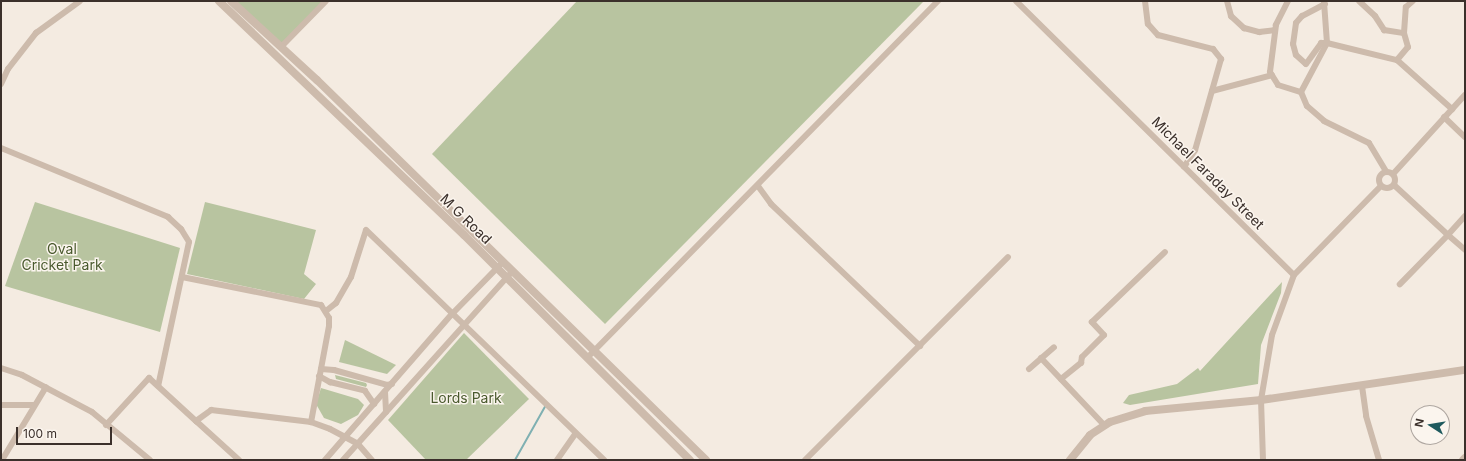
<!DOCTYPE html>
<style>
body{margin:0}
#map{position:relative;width:1466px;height:461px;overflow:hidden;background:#f4ebe1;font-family:Inter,sans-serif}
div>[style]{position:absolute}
.green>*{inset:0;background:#b8c4a0}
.stream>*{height:2px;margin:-1px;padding:0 1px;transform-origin:1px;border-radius:1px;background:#7fb0b2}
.minor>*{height:6px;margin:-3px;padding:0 3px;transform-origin:3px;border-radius:3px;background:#cdbbac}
.minor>.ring{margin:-3px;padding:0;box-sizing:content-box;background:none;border:6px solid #cdbbac;border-radius:50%}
.tertiary>*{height:8px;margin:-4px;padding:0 4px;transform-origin:4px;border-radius:4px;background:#cdbbac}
span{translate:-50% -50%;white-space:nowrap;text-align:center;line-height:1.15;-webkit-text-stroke:3px #fbf5ee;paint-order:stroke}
.street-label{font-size:14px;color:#3b302b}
.park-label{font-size:14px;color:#4a5a2e}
.frame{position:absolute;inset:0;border:2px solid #3b302b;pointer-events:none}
.north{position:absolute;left:1410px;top:405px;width:40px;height:40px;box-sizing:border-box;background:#fbf5ee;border:1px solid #aea6a0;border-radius:50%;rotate:282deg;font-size:11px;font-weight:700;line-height:16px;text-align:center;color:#3b302b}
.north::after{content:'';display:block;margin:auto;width:14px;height:18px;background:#1f5a5e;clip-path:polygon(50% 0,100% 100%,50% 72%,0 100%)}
.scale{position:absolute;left:16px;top:427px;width:96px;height:18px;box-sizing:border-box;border:2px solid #3b302b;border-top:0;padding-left:5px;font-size:12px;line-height:14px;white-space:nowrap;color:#3b302b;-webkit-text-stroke:3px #fbf5ee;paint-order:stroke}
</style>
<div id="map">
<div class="green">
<i style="clip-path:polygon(235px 1px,323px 1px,280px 45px)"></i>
<i style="clip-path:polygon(577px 1px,924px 1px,605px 324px,432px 154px)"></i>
<i style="clip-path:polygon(35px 202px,180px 248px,160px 332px,5px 286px)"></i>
<i style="clip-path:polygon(205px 202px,316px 230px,304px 274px,316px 284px,304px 299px,187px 274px)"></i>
<i style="clip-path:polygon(1282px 282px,1281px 293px,1261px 345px,1258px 384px,1130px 405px,1123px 403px,1129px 395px,1177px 384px,1198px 368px,1200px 371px)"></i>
<i style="clip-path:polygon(464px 333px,529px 399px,466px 460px,426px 460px,388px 420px)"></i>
<i style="clip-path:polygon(345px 340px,396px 365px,387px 374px,339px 362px)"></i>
<i style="clip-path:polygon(335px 375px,366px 383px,367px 385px,366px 387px,336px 379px)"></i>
<i style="clip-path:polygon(321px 388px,358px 399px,364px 405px,358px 415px,341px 424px,324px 418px,316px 404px)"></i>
</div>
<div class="stream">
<i style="left:515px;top:460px;width:63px;rotate:-60.6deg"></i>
</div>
<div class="minor">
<i style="left:1016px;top:1px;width:390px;rotate:44.6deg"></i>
<i style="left:1294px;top:275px;width:124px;rotate:-45.7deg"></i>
<i style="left:1145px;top:1px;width:23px;rotate:83deg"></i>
<i style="left:1148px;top:24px;width:15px;rotate:48deg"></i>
<i style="left:1158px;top:35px;width:57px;rotate:14.3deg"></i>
<i style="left:1213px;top:49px;width:13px;rotate:51deg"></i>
<i style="left:1221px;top:59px;width:95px;rotate:105.9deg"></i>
<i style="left:1195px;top:150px;width:20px;rotate:123deg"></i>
<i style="left:1227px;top:1px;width:16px;rotate:75deg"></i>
<i style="left:1231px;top:16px;width:18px;rotate:43deg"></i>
<i style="left:1244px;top:28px;width:16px;rotate:15deg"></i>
<i style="left:1259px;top:32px;width:16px;rotate:-7deg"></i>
<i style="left:1288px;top:1px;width:27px;rotate:117deg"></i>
<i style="left:1276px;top:25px;width:47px;rotate:97.3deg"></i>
<i style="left:1270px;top:72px;width:15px;rotate:58deg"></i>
<i style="left:1278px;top:85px;width:24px;rotate:17deg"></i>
<i style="left:1301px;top:92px;width:15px;rotate:67deg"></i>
<i style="left:1307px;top:106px;width:23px;rotate:41deg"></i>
<i style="left:1324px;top:121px;width:50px;rotate:26.1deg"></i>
<i style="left:1369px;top:143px;width:33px;rotate:59deg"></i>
<i style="left:1359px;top:1px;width:22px;rotate:43deg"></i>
<i style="left:1375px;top:16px;width:17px;rotate:57deg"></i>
<i style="left:1384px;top:30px;width:20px;rotate:9deg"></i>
<i style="left:1325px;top:4px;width:26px;rotate:152deg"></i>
<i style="left:1302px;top:16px;width:9px;rotate:131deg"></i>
<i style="left:1296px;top:23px;width:21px;rotate:98deg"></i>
<i style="left:1293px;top:44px;width:11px;rotate:75deg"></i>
<i style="left:1296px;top:55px;width:13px;rotate:42deg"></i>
<i style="left:1306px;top:64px;width:26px;rotate:-54deg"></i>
<i style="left:1321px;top:43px;width:6px"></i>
<i style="left:1327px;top:43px;width:72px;rotate:13.7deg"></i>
<i style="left:1397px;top:60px;width:74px;rotate:41.7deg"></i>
<i style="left:281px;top:47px;width:64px;rotate:-45.6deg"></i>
<i style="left:1397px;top:60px;width:17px;rotate:-50deg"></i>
<i style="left:1408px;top:47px;width:15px;rotate:-106deg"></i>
<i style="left:1404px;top:33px;width:26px;rotate:-86deg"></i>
<i style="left:1406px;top:7px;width:9px;rotate:-41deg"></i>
<i style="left:1px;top:84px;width:17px;rotate:-65deg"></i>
<i style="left:8px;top:69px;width:46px;rotate:-52.1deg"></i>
<i style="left:36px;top:33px;width:54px;rotate:-36deg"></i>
<i style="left:1212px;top:91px;width:62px;rotate:-14.9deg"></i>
<i style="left:1301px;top:92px;width:55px;rotate:-62deg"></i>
<i style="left:1327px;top:43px;width:41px;rotate:-94.2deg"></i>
<i style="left:1444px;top:117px;width:29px;rotate:44deg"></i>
<i style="left:1px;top:148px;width:181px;rotate:22.4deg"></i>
<i style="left:168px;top:217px;width:18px;rotate:43deg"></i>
<i style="left:181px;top:229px;width:15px;rotate:58deg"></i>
<i style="left:189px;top:242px;width:147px;rotate:102.1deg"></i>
<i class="ring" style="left:1379px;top:172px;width:10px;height:10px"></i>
<i style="left:1393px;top:174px;width:107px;rotate:-47.7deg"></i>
<i style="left:1394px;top:185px;width:74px;rotate:42.8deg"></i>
<i style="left:1448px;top:235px;width:69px;rotate:134.4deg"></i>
<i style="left:758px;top:186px;width:22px;rotate:54deg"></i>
<i style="left:771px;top:204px;width:206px;rotate:43.6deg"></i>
<i style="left:1465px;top:216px;width:25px;rotate:132deg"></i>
<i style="left:1448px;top:235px;width:23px;rotate:41deg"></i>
<i style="left:182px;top:277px;width:142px;rotate:11.4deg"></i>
<i style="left:321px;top:305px;width:15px;rotate:58deg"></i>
<i style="left:329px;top:318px;width:8px;rotate:90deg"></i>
<i style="left:329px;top:326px;width:98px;rotate:100.6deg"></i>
<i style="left:326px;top:311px;width:13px;rotate:-39deg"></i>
<i style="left:336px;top:303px;width:30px;rotate:-60deg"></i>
<i style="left:351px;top:277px;width:49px;rotate:-72.3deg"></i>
<i style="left:366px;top:230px;width:331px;rotate:44deg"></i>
<i style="left:587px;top:358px;width:501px;rotate:-45.49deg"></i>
<i style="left:1041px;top:358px;width:93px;rotate:46.7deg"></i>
<i style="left:1px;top:368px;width:22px;rotate:18deg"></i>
<i style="left:22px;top:375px;width:79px;rotate:27.9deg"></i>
<i style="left:92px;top:412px;width:75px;rotate:39.6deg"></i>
<i style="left:321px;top:369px;width:13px;rotate:4deg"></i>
<i style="left:334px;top:370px;width:55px;rotate:15.8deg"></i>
<i style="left:387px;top:385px;width:5px;rotate:-11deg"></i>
<i style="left:1029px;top:369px;width:33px;rotate:-41deg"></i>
<i style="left:319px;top:376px;width:13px;rotate:29deg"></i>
<i style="left:330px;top:382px;width:36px;rotate:14deg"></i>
<i style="left:365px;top:391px;width:16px;rotate:55deg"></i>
<i style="left:1061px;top:379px;width:26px;rotate:-39deg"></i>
<i style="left:1081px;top:363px;width:6px;rotate:-81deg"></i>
<i style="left:1082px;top:357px;width:31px;rotate:-45deg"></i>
<i style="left:1104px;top:335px;width:18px;rotate:-133deg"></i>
<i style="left:1092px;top:322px;width:101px;rotate:-43.8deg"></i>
<i style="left:1362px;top:386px;width:30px;rotate:82deg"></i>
<i style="left:1366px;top:416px;width:46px;rotate:73.5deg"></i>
<i style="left:385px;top:392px;width:20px;rotate:87deg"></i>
<i style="left:1px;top:405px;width:33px"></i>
<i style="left:196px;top:421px;width:58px;rotate:42.2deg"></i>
<i style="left:106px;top:425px;width:64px;rotate:-47.5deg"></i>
<i style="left:149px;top:378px;width:64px;rotate:42.5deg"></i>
<i style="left:196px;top:421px;width:19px;rotate:-36deg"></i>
<i style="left:211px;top:410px;width:101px;rotate:6.8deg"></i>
<i style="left:311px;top:422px;width:20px;rotate:20deg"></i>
<i style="left:330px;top:429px;width:32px;rotate:28deg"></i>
<i style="left:358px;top:444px;width:21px;rotate:49deg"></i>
<i style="left:2px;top:460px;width:85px;rotate:-58.9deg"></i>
<i style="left:325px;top:460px;width:194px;rotate:-49deg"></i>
<i style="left:452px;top:314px;width:73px;rotate:-45.6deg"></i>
<i style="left:343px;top:460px;width:249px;rotate:-48.1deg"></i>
<i style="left:557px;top:460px;width:32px;rotate:-55deg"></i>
<i style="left:805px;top:460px;width:287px;rotate:-45deg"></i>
<i style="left:1263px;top:460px;width:60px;rotate:-91.9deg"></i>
<i style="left:1261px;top:400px;width:66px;rotate:-80.4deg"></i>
<i style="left:1272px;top:335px;width:64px;rotate:-69.9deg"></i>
</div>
<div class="tertiary">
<i style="left:219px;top:1px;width:339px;rotate:43.7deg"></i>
<i style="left:464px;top:235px;width:319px;rotate:44.9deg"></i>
<i style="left:231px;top:1px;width:117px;rotate:42.6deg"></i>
<i style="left:317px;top:80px;width:544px;rotate:44.33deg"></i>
<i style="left:1070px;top:460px;width:32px;rotate:-51deg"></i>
<i style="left:1090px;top:435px;width:24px;rotate:-33deg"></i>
<i style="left:1110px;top:422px;width:37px;rotate:-17deg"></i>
<i style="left:1145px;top:411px;width:117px;rotate:-5.4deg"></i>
<i style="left:1261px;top:400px;width:206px;rotate:-8.4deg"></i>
<i style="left:1463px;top:460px;width:3px;rotate:-45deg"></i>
</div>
<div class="street-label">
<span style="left:1208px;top:173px;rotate:45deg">Michael Faraday Street</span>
<span style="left:466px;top:219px;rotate:44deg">M G Road</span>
</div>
<div class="park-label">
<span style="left:62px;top:257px">Oval<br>Cricket Park</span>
<span style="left:466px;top:398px">Lords Park</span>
</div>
<div class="frame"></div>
<div class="north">N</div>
<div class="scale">100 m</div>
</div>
